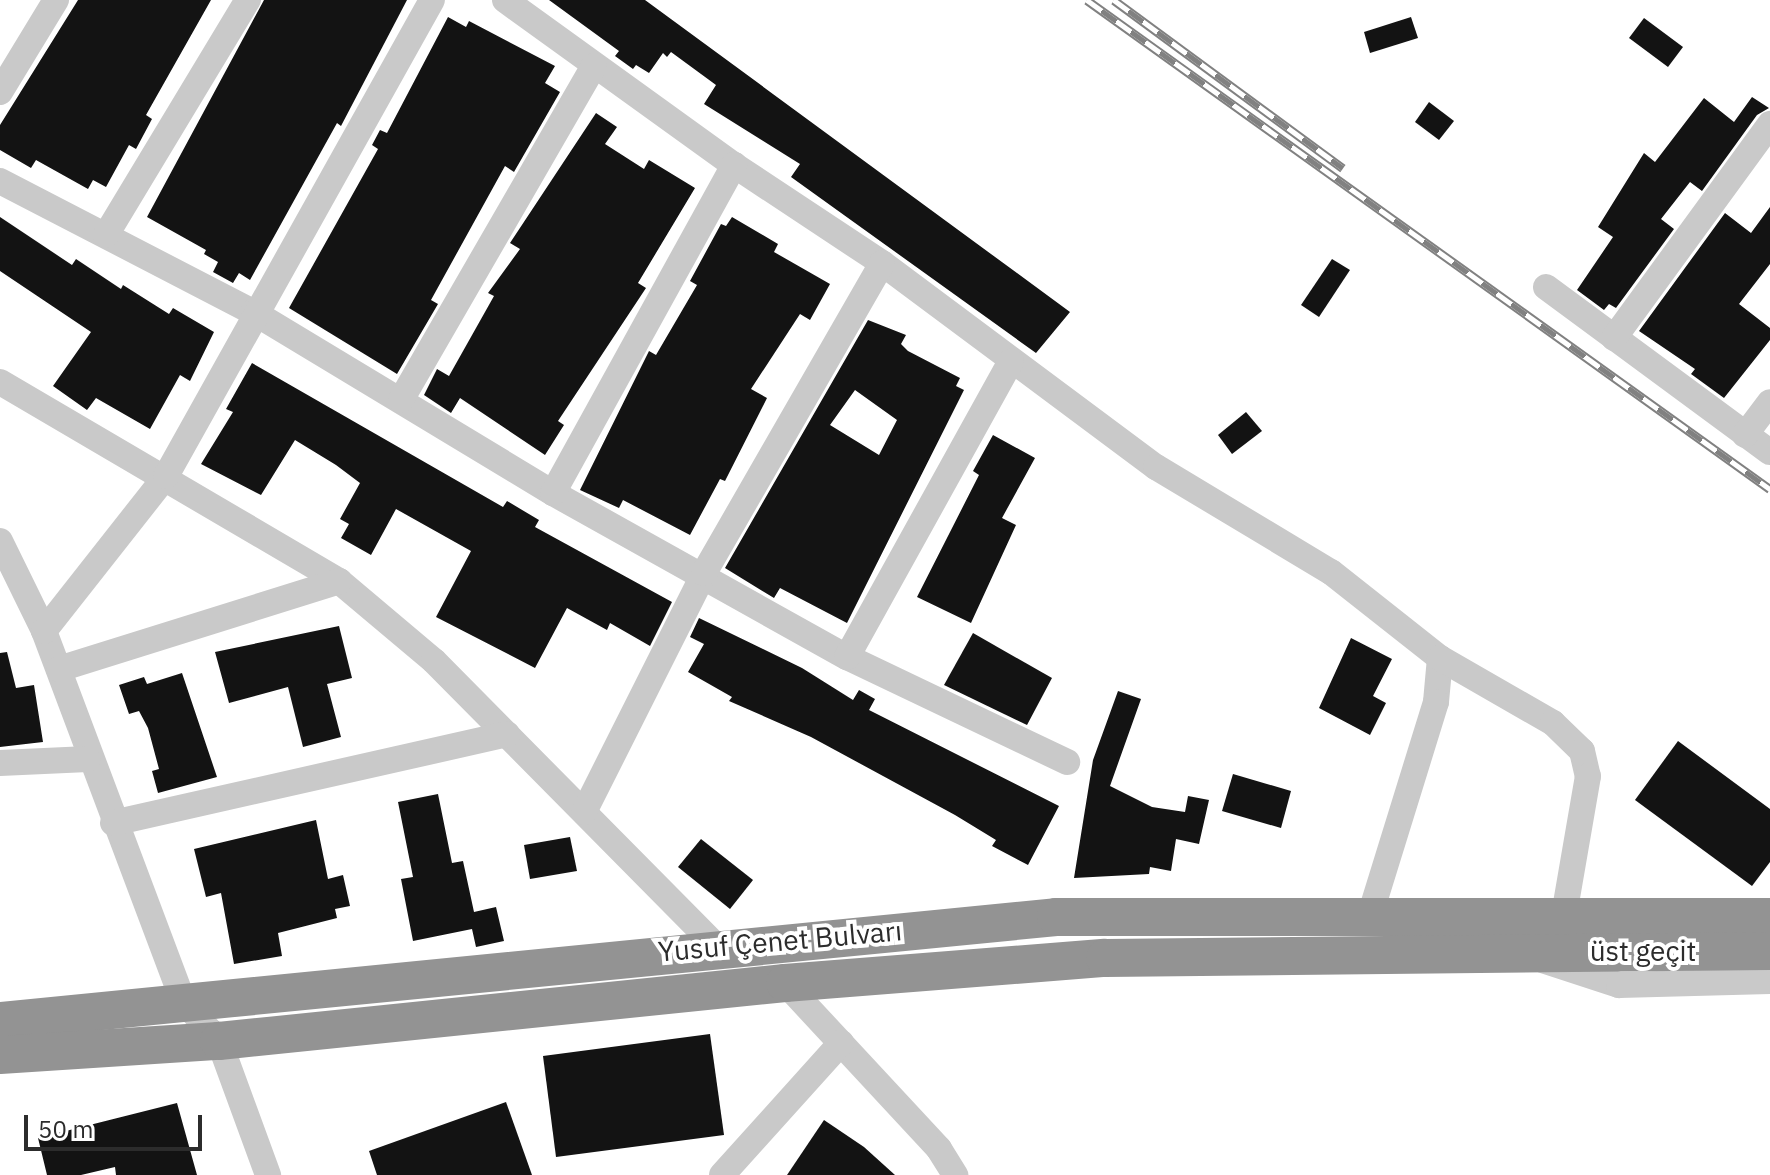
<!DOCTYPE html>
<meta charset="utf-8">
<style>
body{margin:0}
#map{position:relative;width:1770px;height:1175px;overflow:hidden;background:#fff;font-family:"IBM Plex Sans",sans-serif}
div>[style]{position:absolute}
.building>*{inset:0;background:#131313}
.minor>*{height:26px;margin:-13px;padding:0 13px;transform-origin:13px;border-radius:13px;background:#c9c9c9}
.highway>*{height:38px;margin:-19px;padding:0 19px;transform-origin:19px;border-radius:19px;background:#939393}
.rail>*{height:9px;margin-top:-4.5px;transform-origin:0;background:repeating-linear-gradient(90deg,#fff 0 18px,#818181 0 36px);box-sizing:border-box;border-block:2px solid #818181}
span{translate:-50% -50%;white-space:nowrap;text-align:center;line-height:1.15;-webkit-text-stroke:8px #fff;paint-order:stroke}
.street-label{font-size:28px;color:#2c2c2c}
.scale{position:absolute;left:24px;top:1115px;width:178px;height:36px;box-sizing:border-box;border:4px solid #2c2c2c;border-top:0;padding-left:10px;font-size:24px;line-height:28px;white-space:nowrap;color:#2c2c2c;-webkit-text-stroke:6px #fff;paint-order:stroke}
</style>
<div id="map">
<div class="building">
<i style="clip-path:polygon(78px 0,211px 0,146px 115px,152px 119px,136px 149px,129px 145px,106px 187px,93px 180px,88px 189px,36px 160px,31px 168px,0 150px,0 125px)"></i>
<i style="clip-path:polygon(264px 0,407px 0,341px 126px,337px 123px,250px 280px,239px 273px,233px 283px,213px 272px,218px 262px,204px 254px,206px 250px,147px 217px)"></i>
<i style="clip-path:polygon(549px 0,645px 0,1070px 312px,1036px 353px,791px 177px,800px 164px,704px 104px,716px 85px,671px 52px,667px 57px,663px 53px,649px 73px,636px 65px,633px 69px,615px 56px,619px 51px)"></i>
<i style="clip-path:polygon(448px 17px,466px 27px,469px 21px,555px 66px,545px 83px,560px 92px,514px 172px,505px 166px,431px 300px,438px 304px,397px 374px,289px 308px,378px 149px,372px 145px,380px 130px,387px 133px)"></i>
<i style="clip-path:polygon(1411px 17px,1418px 38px,1370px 53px,1364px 32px)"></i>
<i style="clip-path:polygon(1644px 18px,1683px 47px,1668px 67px,1629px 38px)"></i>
<i style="clip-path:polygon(1752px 97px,1769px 108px,1757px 115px,1702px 191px,1690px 182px,1661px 219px,1674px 229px,1616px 308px,1609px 304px,1604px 310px,1577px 290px,1613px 237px,1598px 227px,1644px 153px,1655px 162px,1704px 98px,1734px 122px)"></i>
<i style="clip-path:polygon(1429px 102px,1454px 121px,1439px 140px,1415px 122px)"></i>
<i style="clip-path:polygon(596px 113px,617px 127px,605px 144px,644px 169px,649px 160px,695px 188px,638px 283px,646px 288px,558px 421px,564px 425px,545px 455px,460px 398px,451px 413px,424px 395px,437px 369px,449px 376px,494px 296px,488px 293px,520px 249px,510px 243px)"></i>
<i style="clip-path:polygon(1770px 207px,1770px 264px,1739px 304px,1770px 328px,1770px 340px,1724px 398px,1691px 374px,1695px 369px,1639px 331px,1725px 213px,1751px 233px)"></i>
<i style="clip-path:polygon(0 217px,72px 265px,76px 259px,121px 289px,123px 285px,169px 314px,173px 308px,214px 332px,190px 381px,180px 375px,150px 429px,96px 398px,87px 410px,53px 386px,91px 332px,0 271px)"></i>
<i style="clip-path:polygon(732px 217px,778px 244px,774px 252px,830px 284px,810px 320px,800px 314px,751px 389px,767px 398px,725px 481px,720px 479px,690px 535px,623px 500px,619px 508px,580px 490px,649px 351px,656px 355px,697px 285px,690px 281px,721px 224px,726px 226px)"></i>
<i style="clip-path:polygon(1332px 259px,1350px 270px,1319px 317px,1301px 305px)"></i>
<i style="clip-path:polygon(evenodd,868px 320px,906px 335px,901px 344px,908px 351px,960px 378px,956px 386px,964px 390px,847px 623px,780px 588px,774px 598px,725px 568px,868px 320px,855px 390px,897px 420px,879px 455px,830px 425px,855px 390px)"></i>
<i style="clip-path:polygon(252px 363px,503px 507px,507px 501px,539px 520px,535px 527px,672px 602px,650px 646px,610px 623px,607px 630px,567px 608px,535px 668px,436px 617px,471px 551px,396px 509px,371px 555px,341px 538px,349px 524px,340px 519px,360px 483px,336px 465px,295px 440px,261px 495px,201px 464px,233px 412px,226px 409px)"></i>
<i style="clip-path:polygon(1246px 412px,1262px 431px,1232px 454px,1218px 435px)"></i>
<i style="clip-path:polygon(993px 435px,1035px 458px,1002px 518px,1016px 525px,971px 623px,917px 597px,979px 475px,973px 471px)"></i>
<i style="clip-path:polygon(699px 618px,802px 668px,853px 700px,859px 690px,875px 699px,869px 710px,1059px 806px,1028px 865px,992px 846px,996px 840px,955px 815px,811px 737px,729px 701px,732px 697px,688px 672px,704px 644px,690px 637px)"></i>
<i style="clip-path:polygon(339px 626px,352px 678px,327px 684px,341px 737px,303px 747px,288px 687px,229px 703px,215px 652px)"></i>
<i style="clip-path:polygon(973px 633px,1052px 678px,1027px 725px,944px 685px)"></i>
<i style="clip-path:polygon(1351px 638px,1392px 659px,1373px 696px,1386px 703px,1370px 735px,1319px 708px)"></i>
<i style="clip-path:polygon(7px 652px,16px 688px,34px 685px,43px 742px,0 747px,0 653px)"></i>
<i style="clip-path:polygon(182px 673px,217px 777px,158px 793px,152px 771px,159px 769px,148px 728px,139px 711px,129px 714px,119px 685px,144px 677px,147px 684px)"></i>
<i style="clip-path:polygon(1118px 691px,1141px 699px,1110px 786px,1152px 807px,1185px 812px,1188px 796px,1209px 800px,1199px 844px,1176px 839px,1171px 871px,1150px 867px,1149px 874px,1074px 878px,1093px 760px)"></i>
<i style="clip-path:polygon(1678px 741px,1770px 809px,1770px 862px,1752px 886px,1635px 800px)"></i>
<i style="clip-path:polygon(1233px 774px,1291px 791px,1281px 828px,1222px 811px)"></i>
<i style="clip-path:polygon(438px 794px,452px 863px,463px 861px,474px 912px,496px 907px,504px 941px,476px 947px,472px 929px,413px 941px,401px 879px,413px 877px,398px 802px)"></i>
<i style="clip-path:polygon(316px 820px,328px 879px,343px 875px,350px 906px,335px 909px,337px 918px,278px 933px,282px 956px,234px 964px,221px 893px,206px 897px,194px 849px)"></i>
<i style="clip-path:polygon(570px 837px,577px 871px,530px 879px,524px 845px)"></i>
<i style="clip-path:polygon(701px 839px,753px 880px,730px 909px,678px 867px)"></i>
<i style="clip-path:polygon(710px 1034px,724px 1135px,556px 1157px,543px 1056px)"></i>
<i style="clip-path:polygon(506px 1102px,532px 1175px,377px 1175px,369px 1151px)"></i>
<i style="clip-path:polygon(177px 1103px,197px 1175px,116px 1175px,115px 1167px,81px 1175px,47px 1175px,38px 1138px)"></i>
<i style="clip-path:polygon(824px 1120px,864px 1147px,895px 1175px,787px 1175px)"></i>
</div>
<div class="minor">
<i style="left:505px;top:0;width:282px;rotate:35.8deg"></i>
<i style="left:734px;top:165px;width:178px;rotate:33.5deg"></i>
<i style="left:882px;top:263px;width:342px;rotate:36.7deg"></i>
<i style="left:1156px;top:467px;width:204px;rotate:31deg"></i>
<i style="left:1331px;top:572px;width:139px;rotate:38.3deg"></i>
<i style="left:1440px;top:658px;width:44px;rotate:95.2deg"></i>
<i style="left:1436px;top:702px;width:223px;rotate:107.2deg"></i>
<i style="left:0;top:92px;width:108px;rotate:-58.7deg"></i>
<i style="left:0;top:181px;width:285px;rotate:27.4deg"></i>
<i style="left:253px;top:312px;width:350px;rotate:31.1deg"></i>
<i style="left:553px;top:493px;width:337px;rotate:29.2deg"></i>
<i style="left:847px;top:657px;width:244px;rotate:25.5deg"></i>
<i style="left:106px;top:235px;width:275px;rotate:-58.9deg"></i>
<i style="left:1546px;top:287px;width:278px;rotate:36.4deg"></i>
<i style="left:1614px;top:338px;width:265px;rotate:-53.9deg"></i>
<i style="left:0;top:382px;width:393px;rotate:30.4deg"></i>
<i style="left:339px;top:581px;width:124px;rotate:40.1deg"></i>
<i style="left:434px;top:661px;width:402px;rotate:45.3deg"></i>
<i style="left:401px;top:400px;width:386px;rotate:-60deg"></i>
<i style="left:1745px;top:435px;width:41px;rotate:-52.9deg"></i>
<i style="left:553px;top:493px;width:375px;rotate:-61.1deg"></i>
<i style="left:0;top:541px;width:100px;rotate:63.9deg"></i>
<i style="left:44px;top:631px;width:395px;rotate:69.4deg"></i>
<i style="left:183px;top:1001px;width:54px;rotate:48deg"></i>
<i style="left:219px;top:1041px;width:143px;rotate:69.9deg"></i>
<i style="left:44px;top:631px;width:197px;rotate:-51.8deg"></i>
<i style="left:166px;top:476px;width:545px;rotate:-60.8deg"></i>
<i style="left:847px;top:657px;width:338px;rotate:-61deg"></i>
<i style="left:1440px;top:658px;width:130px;rotate:29.9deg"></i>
<i style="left:1553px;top:723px;width:40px;rotate:44deg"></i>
<i style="left:1582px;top:751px;width:26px;rotate:77deg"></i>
<i style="left:1588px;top:776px;width:146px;rotate:99.8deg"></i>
<i style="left:1563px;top:920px;width:12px;rotate:-14deg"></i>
<i style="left:59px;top:669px;width:294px;rotate:-17.4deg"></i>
<i style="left:0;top:763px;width:88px;rotate:-2.6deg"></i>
<i style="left:584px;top:812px;width:267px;rotate:-63.3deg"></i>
<i style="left:704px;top:573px;width:357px;rotate:-60.1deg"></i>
<i style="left:113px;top:823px;width:404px;rotate:-12.7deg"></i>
<i style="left:1545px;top:961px;width:78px;rotate:18deg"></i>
<i style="left:1619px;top:985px;width:151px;rotate:-1.5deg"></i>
<i style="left:785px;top:983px;width:226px;rotate:47.1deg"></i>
<i style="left:939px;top:1149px;width:31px;rotate:58deg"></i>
<i style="left:722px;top:1175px;width:178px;rotate:-48deg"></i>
</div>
<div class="highway">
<i style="left:0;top:1021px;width:1061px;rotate:-5.62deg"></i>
<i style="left:1056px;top:917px;width:714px"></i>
<i style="left:0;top:1055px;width:219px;rotate:-3.7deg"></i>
<i style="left:219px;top:1041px;width:569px;rotate:-5.85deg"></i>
<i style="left:785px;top:983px;width:321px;rotate:-4.5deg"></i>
<i style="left:1105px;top:958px;width:665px;rotate:-0.6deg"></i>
</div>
<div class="rail">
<i style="left:1087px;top:0;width:840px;rotate:35.6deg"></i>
<i style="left:1114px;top:0;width:284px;rotate:36.3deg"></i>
</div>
<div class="street-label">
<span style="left:780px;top:941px;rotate:-5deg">Yusuf Çenet Bulvarı</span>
<span style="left:1643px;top:951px">üst geçit</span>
</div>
<div class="scale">50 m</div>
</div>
